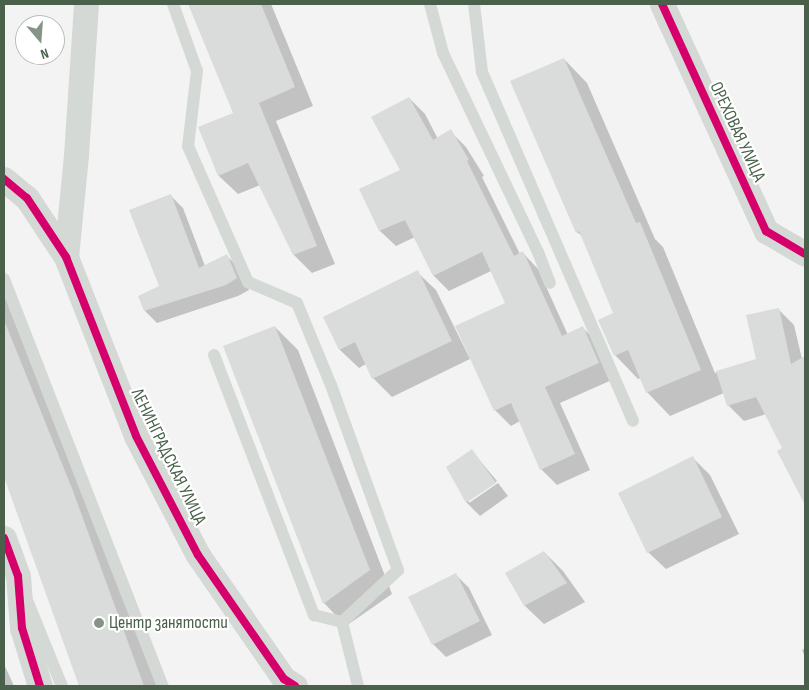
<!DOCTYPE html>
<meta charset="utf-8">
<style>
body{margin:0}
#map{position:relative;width:809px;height:690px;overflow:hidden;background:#f4f3f4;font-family:"Sofia Sans Condensed",sans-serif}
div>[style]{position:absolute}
.shadow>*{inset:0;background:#0003}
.building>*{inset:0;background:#d9dcda}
.lane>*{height:12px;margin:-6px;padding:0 6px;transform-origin:6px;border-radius:6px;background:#d5d9d5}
.street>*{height:25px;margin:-12.5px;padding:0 12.5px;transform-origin:12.5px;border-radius:12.5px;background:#d5d9d5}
.cycleway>*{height:8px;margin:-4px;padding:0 4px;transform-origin:4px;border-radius:4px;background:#d6006c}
.dots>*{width:14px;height:14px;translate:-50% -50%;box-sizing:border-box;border:2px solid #fff;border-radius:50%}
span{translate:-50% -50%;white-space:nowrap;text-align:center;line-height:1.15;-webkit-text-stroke:4.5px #fff;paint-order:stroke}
.street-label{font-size:18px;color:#49614a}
.poi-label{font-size:18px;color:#49614a}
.left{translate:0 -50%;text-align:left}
.frame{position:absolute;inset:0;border:5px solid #49614a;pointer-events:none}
.north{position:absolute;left:15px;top:15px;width:50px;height:50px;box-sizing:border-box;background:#fff;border:1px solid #b6c0b7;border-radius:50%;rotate:162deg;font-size:14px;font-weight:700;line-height:20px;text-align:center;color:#49614a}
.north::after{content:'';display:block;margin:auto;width:18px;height:22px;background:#859486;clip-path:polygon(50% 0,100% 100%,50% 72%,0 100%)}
</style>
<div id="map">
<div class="shadow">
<i style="clip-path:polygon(190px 4px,271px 4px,313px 106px,276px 121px,335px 264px,312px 273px,294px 255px,260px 185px,238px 194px,219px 176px,200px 128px,234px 114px)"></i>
<i style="clip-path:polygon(564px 59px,587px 83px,655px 239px,663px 247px,715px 373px,757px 360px,778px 309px,794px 325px,802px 359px,805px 358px,805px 495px,797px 486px,784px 448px,766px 414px,744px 421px,728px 405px,724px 393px,670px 416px,647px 392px,641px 378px,638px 379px,615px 355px,614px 314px,583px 237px,577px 232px)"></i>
<i style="clip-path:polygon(409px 98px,425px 114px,438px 139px,450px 131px,466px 147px,484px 176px,482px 177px,520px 254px,523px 253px,538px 269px,568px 335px,583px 328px,599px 344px,614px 379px,560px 403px,590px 470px,557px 485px,541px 469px,520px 421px,511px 426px,495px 410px,472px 358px,392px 397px,373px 378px,366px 364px,359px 368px,340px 350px,324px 317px,417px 272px,436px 290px,470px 359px,506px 304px,491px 271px,449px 291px,434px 276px,415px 237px,396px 246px,380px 231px,361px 190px,402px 170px)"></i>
<i style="clip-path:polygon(171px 196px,183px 208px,205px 266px,227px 256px,239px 268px,249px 290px,238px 296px,157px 323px,145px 311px,161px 287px)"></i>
<i style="clip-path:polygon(4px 279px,160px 686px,80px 686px,4px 474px)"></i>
<i style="clip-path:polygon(275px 327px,298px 350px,392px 594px,346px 626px,324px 603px)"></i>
<i style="clip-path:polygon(472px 451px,497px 481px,469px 500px,469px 503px,498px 483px,508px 496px,480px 516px,467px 503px,447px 467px)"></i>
<i style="clip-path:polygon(693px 458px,710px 475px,739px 534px,666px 569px,648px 552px,619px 494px)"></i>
<i style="clip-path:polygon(544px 552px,563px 571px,585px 602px,544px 624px,525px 606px,507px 573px)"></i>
<i style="clip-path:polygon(456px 575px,469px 588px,492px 635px,446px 657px,433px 644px)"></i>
<i style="clip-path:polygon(805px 648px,805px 657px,802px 650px)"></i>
<i style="clip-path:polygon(4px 664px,14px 686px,4px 686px)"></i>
</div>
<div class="building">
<i style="clip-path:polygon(188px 4px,261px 4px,295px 87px,259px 103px,317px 246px,293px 255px,248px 163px,218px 176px,198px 127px,233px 113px)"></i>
<i style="clip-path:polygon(564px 58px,636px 223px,640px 222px,701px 370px,646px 393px,628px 350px,614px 356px,598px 320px,613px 313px,579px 231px,576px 233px,510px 81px)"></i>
<i style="clip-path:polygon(409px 97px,433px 140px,451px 129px,469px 160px,467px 161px,514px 256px,523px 251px,562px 336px,583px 326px,599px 363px,545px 387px,575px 454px,540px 470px,511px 403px,494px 411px,455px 326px,505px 303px,482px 252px,433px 276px,405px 220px,379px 231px,359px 189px,400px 170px,371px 117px)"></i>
<i style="clip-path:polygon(171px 194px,199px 268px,227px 254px,237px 278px,226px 285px,144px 311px,138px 296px,159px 286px,129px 210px)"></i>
<i style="clip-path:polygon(418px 270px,452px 341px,372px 379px,355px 342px,339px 350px,323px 317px)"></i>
<i style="clip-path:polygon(779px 308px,791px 364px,805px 356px,805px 505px,777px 451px,782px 448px,756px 397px,727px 406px,716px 371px,756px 359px,746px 315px)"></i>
<i style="clip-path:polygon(4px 320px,73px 491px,144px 686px,79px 686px,4px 477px)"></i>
<i style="clip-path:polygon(275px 326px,370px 570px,323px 604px,223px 346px)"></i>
<i style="clip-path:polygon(472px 449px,496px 483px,466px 503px,446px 467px)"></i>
<i style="clip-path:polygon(693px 456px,722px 517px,647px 553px,618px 493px)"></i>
<i style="clip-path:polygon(544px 551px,567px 583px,524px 606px,505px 573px)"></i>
<i style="clip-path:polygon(456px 573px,480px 621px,432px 645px,408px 597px)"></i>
</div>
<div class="lane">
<i style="left:173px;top:4px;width:71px;rotate:70.3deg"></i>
<i style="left:197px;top:71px;width:76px;rotate:96.8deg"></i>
<i style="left:188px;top:146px;width:149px;rotate:66.2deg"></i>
<i style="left:248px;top:282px;width:53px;rotate:23.2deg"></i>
<i style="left:297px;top:303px;width:89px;rotate:67.5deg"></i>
<i style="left:331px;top:385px;width:197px;rotate:70.1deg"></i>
<i style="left:398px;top:570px;width:76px;rotate:137.1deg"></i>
<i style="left:342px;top:622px;width:66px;rotate:76deg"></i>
<i style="left:430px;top:4px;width:51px;rotate:75.1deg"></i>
<i style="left:443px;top:53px;width:221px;rotate:64.5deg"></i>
<i style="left:538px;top:252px;width:33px;rotate:69deg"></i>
<i style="left:474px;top:4px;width:68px;rotate:83.3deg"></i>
<i style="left:482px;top:72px;width:380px;rotate:66.6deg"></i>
<i style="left:4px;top:279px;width:437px;rotate:68.7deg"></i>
<i style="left:214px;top:355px;width:279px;rotate:69deg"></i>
<i style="left:314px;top:615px;width:29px;rotate:14deg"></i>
<i style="left:27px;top:600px;width:93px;rotate:67.9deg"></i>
</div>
<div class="street">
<i style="left:662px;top:4px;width:250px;rotate:65.4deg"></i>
<i style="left:766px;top:231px;width:45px;rotate:30.5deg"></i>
<i style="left:4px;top:179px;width:30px;rotate:40deg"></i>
<i style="left:27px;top:198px;width:71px;rotate:56.5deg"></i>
<i style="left:66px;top:257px;width:192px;rotate:68.6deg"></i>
<i style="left:136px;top:436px;width:134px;rotate:62.5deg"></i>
<i style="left:198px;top:555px;width:151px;rotate:55.3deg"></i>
<i style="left:284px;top:679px;width:13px;rotate:32deg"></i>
<i style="left:66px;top:257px;width:102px;rotate:-84.4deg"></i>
<i style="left:76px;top:155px;width:151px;rotate:-86.2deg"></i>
<i style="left:4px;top:538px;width:40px;rotate:69.8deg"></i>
<i style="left:18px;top:576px;width:52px;rotate:85.6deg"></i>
<i style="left:22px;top:628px;width:61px;rotate:72.8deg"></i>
</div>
<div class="cycleway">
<i style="left:662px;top:4px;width:250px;rotate:65.4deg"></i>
<i style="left:766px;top:231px;width:45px;rotate:30.5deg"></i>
<i style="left:4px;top:179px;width:30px;rotate:40deg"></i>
<i style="left:27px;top:198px;width:71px;rotate:56.5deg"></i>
<i style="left:66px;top:257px;width:192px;rotate:68.6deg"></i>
<i style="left:136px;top:436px;width:134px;rotate:62.5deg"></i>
<i style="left:198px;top:555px;width:151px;rotate:55.3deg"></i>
<i style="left:284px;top:679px;width:13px;rotate:32deg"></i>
<i style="left:4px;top:538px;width:40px;rotate:69.8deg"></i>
<i style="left:18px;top:576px;width:52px;rotate:85.6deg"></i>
<i style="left:22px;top:628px;width:61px;rotate:72.8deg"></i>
</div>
<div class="dots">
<i style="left:99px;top:623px;background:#859486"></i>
</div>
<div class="street-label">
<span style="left:737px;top:132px;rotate:65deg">ОРЕХОВАЯ УЛИЦА</span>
<span style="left:168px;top:457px;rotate:64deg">ЛЕНИНГРАДСКАЯ УЛИЦА</span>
</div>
<div class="poi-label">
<span class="left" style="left:109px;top:623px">Центр занятости</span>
</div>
<div class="frame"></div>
<div class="north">N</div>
</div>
